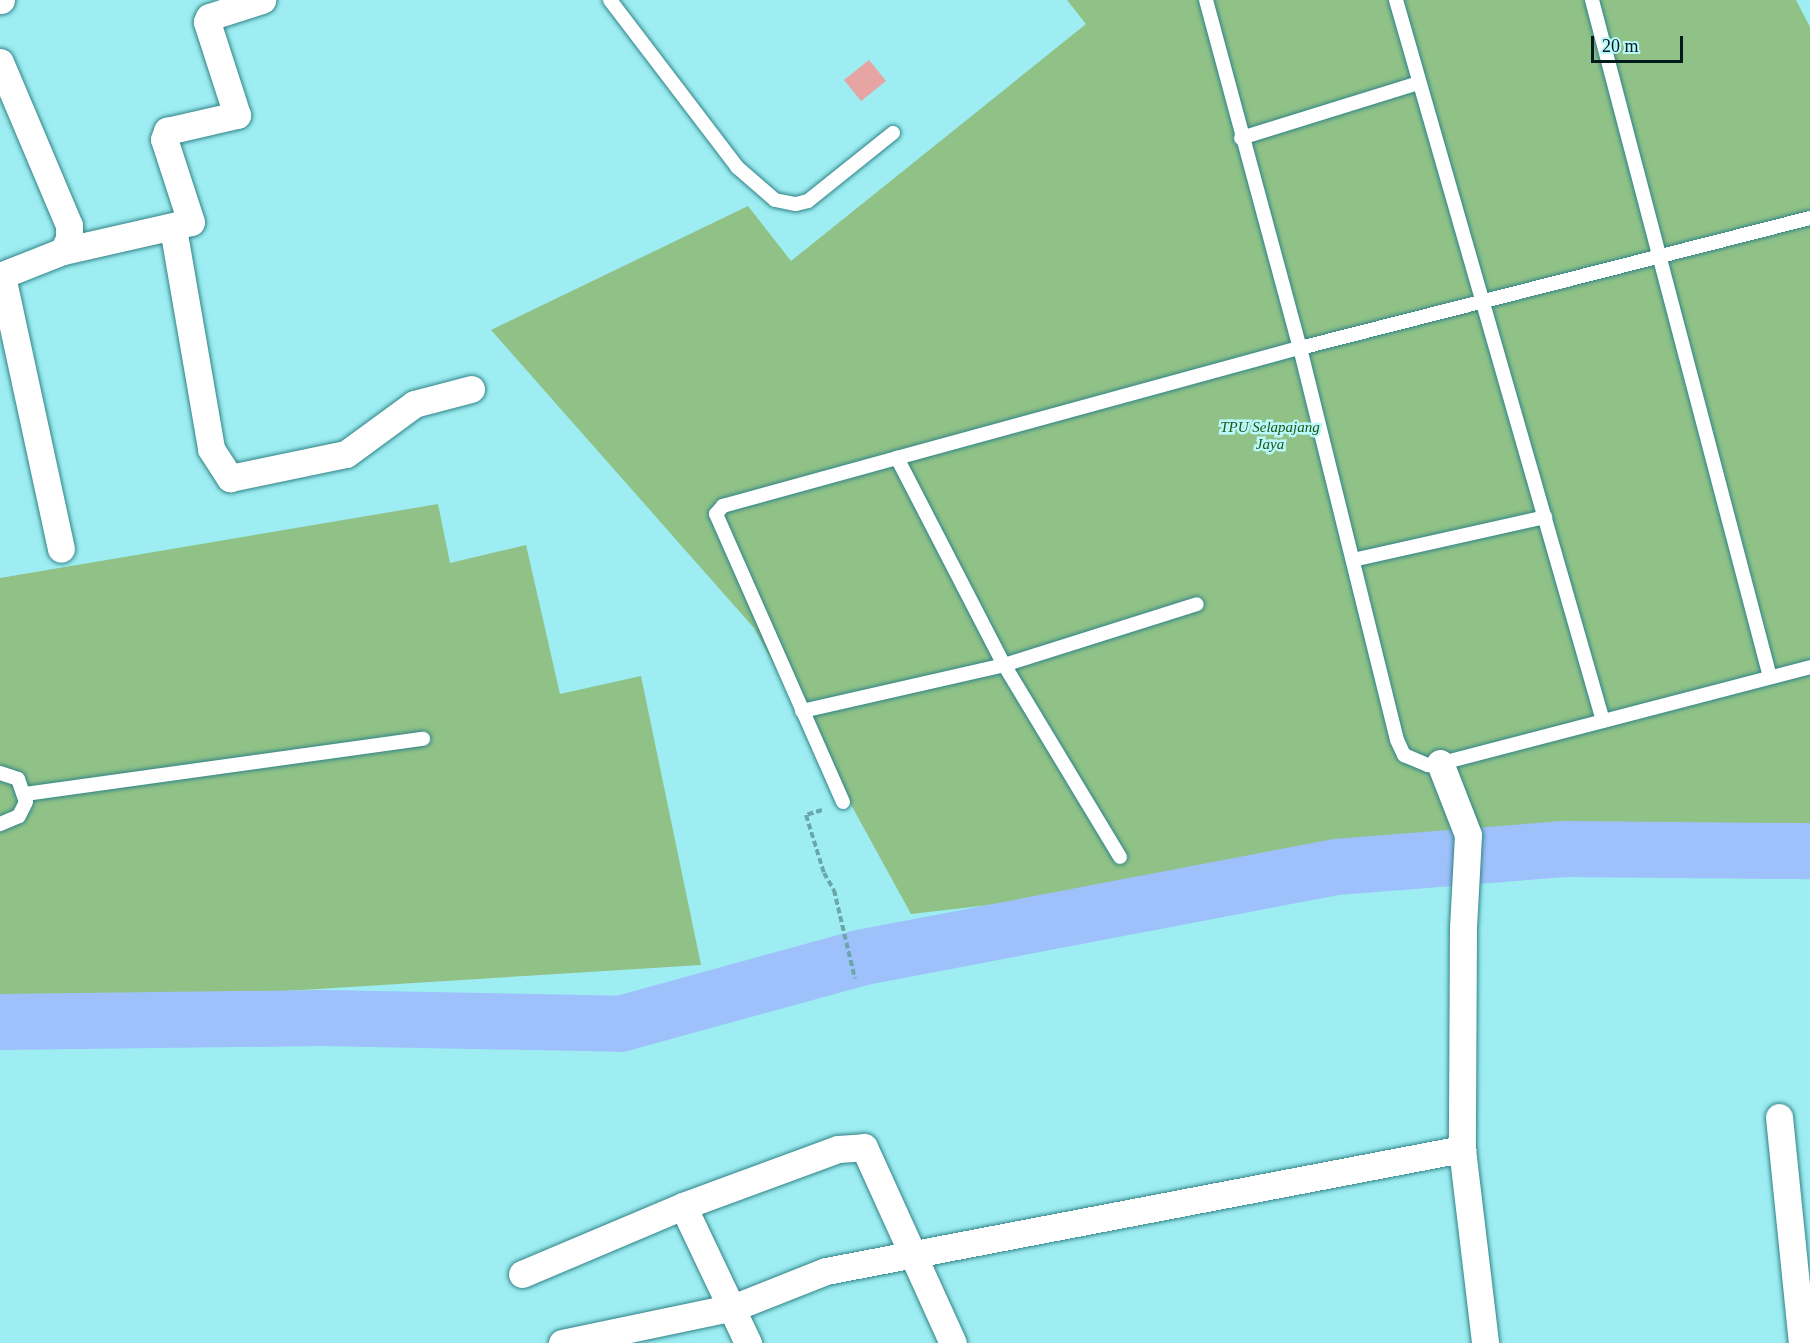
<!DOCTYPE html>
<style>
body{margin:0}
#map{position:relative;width:1810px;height:1343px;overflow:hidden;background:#9dedf2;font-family:"Times New Roman",serif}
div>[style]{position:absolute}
.green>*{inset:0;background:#90c287}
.river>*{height:56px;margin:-28px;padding:0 28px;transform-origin:28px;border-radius:28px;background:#9ec1fb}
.building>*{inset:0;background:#e6a4a2}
.path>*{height:4px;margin-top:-2px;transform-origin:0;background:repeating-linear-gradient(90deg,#69a7ab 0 6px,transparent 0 9px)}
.roads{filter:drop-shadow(0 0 2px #308387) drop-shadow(0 0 2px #308387)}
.service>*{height:14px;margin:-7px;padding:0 7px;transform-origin:7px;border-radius:7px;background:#fff}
.minor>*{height:27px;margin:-13.5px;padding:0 13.5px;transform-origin:13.5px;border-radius:13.5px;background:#fff}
span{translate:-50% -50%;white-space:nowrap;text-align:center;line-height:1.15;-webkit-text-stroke:5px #b9f8fb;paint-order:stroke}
.park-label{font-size:15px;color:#1d5612;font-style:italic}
.scale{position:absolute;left:1591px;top:36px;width:92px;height:27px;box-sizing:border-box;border:3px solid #021b1c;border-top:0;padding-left:8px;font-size:18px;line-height:21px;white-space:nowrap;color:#021b1c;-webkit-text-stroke:4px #b9f8fb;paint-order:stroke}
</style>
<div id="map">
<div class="green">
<i style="clip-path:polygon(1067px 0,1796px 0,1810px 27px,1810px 829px,1369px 862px,911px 914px,754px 628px,491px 330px,748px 206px,791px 261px,1086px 24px)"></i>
<i style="clip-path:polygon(438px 504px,450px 563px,526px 545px,560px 694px,641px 676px,701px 965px,0 1009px,0 578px)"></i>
</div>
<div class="river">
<i style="left:0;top:1022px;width:321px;rotate:-0.7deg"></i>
<i style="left:321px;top:1018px;width:299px;rotate:1.1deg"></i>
<i style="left:620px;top:1024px;width:248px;rotate:-15.4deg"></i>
<i style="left:859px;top:958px;width:486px;rotate:-10.8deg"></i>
<i style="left:1336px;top:867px;width:229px;rotate:-4.5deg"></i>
<i style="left:1564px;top:849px;width:246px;rotate:0.5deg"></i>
</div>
<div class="building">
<i style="clip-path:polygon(869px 60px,886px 81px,861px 101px,844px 80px)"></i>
</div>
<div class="path">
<i style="left:822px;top:810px;width:17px;rotate:163deg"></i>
<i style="left:806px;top:815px;width:61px;rotate:72.8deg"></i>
<i style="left:824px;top:873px;width:20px;rotate:60deg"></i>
<i style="left:834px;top:890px;width:91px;rotate:76.7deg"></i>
</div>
<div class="roads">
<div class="service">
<i style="left:610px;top:0;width:210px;rotate:52.7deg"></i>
<i style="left:737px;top:167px;width:50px;rotate:41deg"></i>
<i style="left:775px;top:200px;width:21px;rotate:11deg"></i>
<i style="left:796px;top:204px;width:12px;rotate:-14deg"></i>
<i style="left:808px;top:201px;width:109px;rotate:-38.7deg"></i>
<i style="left:1206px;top:0;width:360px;rotate:74.9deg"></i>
<i style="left:1300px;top:348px;width:404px;rotate:76.1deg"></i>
<i style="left:1397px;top:740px;width:17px;rotate:65deg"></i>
<i style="left:1404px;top:755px;width:26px;rotate:23deg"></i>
<i style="left:1428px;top:765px;width:18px;rotate:-9deg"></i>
<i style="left:1446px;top:762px;width:376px;rotate:-14.6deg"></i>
<i style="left:1396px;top:0;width:750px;rotate:73.98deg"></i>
<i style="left:1592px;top:0;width:700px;rotate:75.27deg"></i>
<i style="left:1241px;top:138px;width:186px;rotate:-17.2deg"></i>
<i style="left:1353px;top:560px;width:197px;rotate:-12.6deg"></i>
<i style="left:802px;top:711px;width:207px;rotate:-12.8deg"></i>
<i style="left:1004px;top:665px;width:202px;rotate:-17.5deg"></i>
<i style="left:0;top:773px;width:19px;rotate:18deg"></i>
<i style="left:18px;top:779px;width:24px;rotate:71deg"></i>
<i style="left:26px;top:802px;width:16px;rotate:117deg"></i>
<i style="left:19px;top:816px;width:21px;rotate:157deg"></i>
<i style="left:25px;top:794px;width:402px;rotate:-7.9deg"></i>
<i style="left:843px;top:802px;width:315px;rotate:-113.8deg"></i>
<i style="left:716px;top:514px;width:11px;rotate:-49deg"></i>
<i style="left:723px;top:506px;width:180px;rotate:-15.4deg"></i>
<i style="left:1120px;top:857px;width:224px;rotate:-121.1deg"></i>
<i style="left:1004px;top:665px;width:233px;rotate:-117.3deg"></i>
<i style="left:897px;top:458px;width:418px;rotate:-15.3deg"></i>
<i style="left:1300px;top:348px;width:526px;rotate:-14.3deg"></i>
</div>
<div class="minor">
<i style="left:0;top:0;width:1px"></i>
<i style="left:0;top:62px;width:177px;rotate:67.1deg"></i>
<i style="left:69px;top:225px;width:14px;rotate:90deg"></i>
<i style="left:69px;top:239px;width:13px;rotate:117deg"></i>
<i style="left:63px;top:251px;width:68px;rotate:158.4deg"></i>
<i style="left:173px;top:228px;width:224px;rotate:80.2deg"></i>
<i style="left:211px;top:449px;width:35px;rotate:57deg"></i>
<i style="left:230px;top:478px;width:118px;rotate:-11.7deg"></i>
<i style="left:346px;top:454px;width:84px;rotate:-36.3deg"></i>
<i style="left:414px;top:404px;width:59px;rotate:-14.7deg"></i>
<i style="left:63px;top:251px;width:131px;rotate:-12.8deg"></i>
<i style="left:191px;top:222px;width:87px;rotate:-108deg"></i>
<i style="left:164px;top:139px;width:9px;rotate:-69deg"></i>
<i style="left:167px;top:131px;width:72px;rotate:-12.9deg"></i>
<i style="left:237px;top:115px;width:98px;rotate:-107.9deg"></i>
<i style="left:207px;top:22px;width:5px;rotate:-68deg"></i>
<i style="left:209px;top:17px;width:56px;rotate:-17.8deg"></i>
<i style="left:2px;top:276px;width:279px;rotate:77.8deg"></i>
<i style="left:1440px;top:763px;width:77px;rotate:68.7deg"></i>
<i style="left:1468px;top:835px;width:93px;rotate:93.1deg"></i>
<i style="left:1463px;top:928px;width:221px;rotate:90.3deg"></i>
<i style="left:1462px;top:1149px;width:195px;rotate:83.2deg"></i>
<i style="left:1779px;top:1117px;width:227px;rotate:84.2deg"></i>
<i style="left:683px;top:1206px;width:152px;rotate:64.6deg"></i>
<i style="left:522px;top:1274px;width:175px;rotate:-22.9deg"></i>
<i style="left:683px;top:1206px;width:165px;rotate:-20.2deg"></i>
<i style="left:838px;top:1149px;width:26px;rotate:-4deg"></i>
<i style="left:864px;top:1147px;width:215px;rotate:65.6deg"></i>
<i style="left:562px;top:1343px;width:177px;rotate:-11.8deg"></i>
<i style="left:735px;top:1307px;width:98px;rotate:-21.6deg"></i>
<i style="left:826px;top:1271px;width:648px;rotate:-10.86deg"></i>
</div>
</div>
<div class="park-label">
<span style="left:1270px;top:436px">TPU Selapajang<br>Jaya</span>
</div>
<div class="scale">20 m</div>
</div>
